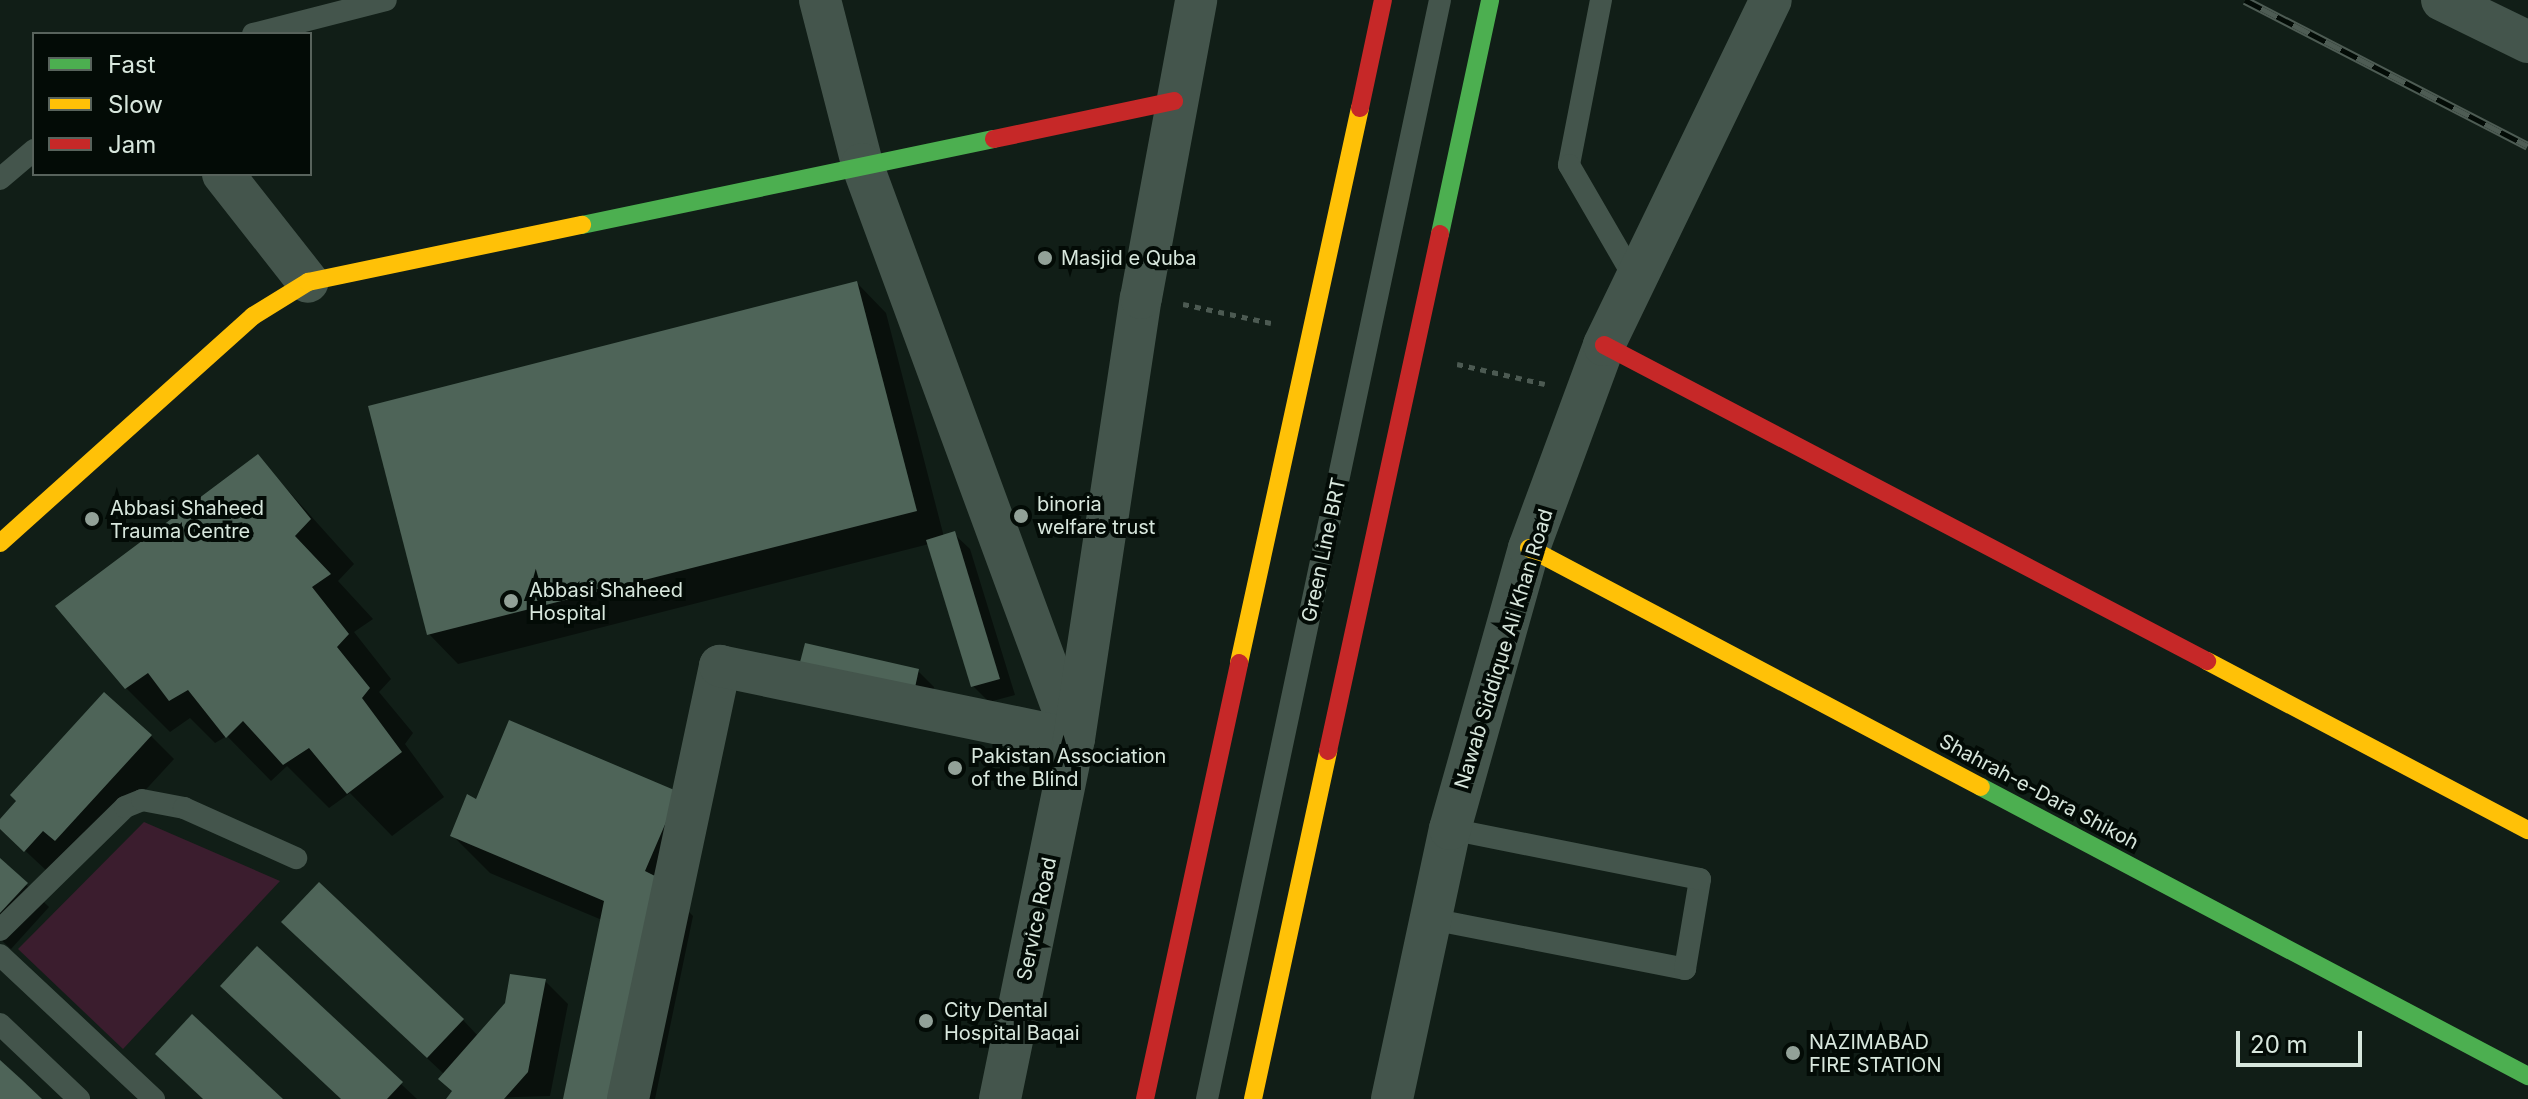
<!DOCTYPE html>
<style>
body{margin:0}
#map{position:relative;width:2528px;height:1099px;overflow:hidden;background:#111e17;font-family:Inter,sans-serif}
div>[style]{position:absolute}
.green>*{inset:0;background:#3b1d2e}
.shadow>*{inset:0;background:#0007}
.building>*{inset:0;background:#4e6458}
.path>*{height:5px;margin-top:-2.5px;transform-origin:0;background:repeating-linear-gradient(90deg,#4c5a52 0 6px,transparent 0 12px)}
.lane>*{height:22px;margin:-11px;padding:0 11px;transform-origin:11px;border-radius:11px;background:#44554c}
.street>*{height:42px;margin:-21px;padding:0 21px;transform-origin:21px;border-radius:21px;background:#44554c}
.fast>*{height:18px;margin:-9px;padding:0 9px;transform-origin:9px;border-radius:9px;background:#4caf50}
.slow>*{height:18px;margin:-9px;padding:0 9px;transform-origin:9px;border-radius:9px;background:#ffc107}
.jam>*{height:18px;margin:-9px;padding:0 9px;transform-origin:9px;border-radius:9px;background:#c62828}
.rail>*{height:9px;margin-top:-4.5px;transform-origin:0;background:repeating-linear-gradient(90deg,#030b06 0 18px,#4e5c54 0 36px);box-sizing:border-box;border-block:2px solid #4e5c54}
.dots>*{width:22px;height:22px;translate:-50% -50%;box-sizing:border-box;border:4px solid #030b06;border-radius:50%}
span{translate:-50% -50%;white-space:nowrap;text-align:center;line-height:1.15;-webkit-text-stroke:8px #030b06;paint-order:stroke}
.poi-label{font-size:20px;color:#d8e7dd}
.left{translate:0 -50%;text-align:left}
.street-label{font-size:20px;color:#d8e7dd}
.legend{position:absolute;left:32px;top:32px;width:280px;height:144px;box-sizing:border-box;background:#030b06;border:2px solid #58635c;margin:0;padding:10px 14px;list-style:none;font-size:24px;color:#d8e7dd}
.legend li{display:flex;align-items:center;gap:16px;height:40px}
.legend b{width:40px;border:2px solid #58635c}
.scale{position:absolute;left:2236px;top:1031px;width:126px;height:36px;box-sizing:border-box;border:4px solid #d8e7dd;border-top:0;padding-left:10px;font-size:24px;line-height:28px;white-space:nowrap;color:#d8e7dd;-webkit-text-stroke:6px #030b06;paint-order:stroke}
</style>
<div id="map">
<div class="green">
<i style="clip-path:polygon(144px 822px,280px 881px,123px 1049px,18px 949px)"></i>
</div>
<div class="shadow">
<i style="clip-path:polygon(857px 283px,886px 313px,944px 537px,954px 534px,970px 549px,1015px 695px,989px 702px,973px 686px,929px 544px,458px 664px,429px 634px)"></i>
<i style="clip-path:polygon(257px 456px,354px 564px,338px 581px,373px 619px,354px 632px,391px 679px,379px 692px,413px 733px,405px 744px,444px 797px,392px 836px,350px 793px,329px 808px,287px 766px,271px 781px,227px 736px,215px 743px,190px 718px,170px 732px,126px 688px)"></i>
<i style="clip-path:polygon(918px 671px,934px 687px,928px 712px,817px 686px)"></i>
<i style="clip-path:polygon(151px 736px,174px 759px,79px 862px,49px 873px,0 827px,0 822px)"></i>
<i style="clip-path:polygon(678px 794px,668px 891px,693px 916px,655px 1099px,565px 1099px,602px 920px,490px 873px,453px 836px,477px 801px)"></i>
<i style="clip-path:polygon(0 860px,49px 907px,11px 949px,0 939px)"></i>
<i style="clip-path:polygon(257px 949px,417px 1099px,341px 1099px)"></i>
<i style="clip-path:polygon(321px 959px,463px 1020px,478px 1036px,545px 981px,568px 1004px,550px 1096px,448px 1099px,454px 1092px,444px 1074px)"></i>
</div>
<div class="building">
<i style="clip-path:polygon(857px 281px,917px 511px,427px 635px,368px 406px)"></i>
<i style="clip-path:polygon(258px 454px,311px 519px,295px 536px,331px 574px,312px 587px,349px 634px,337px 647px,370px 688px,362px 698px,402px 752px,347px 794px,309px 748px,283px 765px,243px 721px,226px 738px,188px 690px,169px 701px,148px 673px,125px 689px,55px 606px)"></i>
<i style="clip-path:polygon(955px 531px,1000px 679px,971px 687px,926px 540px)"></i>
<i style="clip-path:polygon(805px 643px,919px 669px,913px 697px,798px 670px)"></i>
<i style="clip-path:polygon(104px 692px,152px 735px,55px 841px,43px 831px,24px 852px,0 829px,0 819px,16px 801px,10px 795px)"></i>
<i style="clip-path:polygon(509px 720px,679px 792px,645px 871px,657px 877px,610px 1099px,563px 1099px,604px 901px,450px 836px,467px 794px,476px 799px)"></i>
<i style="clip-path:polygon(0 858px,28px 883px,0 913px)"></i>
<i style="clip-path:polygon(319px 882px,464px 1019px,427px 1058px,281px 922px)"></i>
<i style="clip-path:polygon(257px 946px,403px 1082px,387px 1099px,341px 1099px,220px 986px)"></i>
<i style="clip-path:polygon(510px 974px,546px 979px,528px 1072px,504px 1099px,446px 1099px,452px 1091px,438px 1079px,505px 1003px)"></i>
<i style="clip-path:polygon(192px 1014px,283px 1099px,203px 1099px,155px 1054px)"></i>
<i style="clip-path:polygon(0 1060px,22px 1080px,42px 1099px,0 1099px)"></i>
</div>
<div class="path">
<i style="left:1183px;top:304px;width:90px;rotate:12.2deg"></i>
<i style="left:1457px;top:364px;width:90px;rotate:12.8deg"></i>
</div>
<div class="lane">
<i style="left:1601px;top:0;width:168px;rotate:101deg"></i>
<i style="left:1569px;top:165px;width:132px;rotate:59.9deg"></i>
<i style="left:253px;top:34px;width:137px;rotate:-14.3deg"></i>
<i style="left:0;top:179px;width:45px;rotate:-40.5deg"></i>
<i style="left:1431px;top:919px;width:259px;rotate:11.1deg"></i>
<i style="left:1685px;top:969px;width:91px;rotate:-80.5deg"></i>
<i style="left:1700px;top:879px;width:255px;rotate:-168.7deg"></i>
<i style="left:0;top:930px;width:175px;rotate:-44.5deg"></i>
<i style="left:125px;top:807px;width:18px;rotate:-22deg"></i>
<i style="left:142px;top:800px;width:43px;rotate:10.8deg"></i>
<i style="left:184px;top:808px;width:123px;rotate:24.1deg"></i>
<i style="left:0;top:955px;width:211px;rotate:43.1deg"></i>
<i style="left:0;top:1024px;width:109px;rotate:43.5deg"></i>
<i style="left:1207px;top:1099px;width:1123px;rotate:-78.03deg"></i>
</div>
<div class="street">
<i style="left:820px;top:0;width:169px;rotate:75.6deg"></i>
<i style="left:862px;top:164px;width:607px;rotate:69.78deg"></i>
<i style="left:2442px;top:0;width:96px;rotate:26deg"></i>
<i style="left:223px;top:174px;width:137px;rotate:51.8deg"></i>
<i style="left:628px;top:1099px;width:443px;rotate:-78deg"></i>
<i style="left:720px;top:666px;width:361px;rotate:11.7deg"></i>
<i style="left:1000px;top:1099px;width:368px;rotate:-78.4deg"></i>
<i style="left:1074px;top:739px;width:446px;rotate:-81.4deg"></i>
<i style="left:1141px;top:298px;width:303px;rotate:-79.5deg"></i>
<i style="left:1392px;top:1099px;width:276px;rotate:-77.9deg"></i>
<i style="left:1450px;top:829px;width:292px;rotate:-74.3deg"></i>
<i style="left:1529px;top:548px;width:216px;rotate:-69.7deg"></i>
<i style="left:1604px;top:345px;width:383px;rotate:-64.2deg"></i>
</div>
<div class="fast">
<i style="left:582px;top:225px;width:421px;rotate:-11.8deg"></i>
<i style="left:1440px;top:234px;width:239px;rotate:-77.9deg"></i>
<i style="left:1981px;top:787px;width:619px;rotate:27.85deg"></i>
</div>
<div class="slow">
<i style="left:0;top:543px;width:340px;rotate:-41.9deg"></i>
<i style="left:253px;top:316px;width:65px;rotate:-31.7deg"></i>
<i style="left:308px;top:282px;width:280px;rotate:-11.8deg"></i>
<i style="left:1529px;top:548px;width:511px;rotate:27.87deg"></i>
<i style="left:2207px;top:661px;width:363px;rotate:27.8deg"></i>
<i style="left:1239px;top:663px;width:568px;rotate:-77.7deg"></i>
<i style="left:1253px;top:1099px;width:356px;rotate:-77.8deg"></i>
</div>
<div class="jam">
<i style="left:1360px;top:108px;width:110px;rotate:-78deg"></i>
<i style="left:994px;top:139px;width:184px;rotate:-11.9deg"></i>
<i style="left:1604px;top:345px;width:681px;rotate:27.66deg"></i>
<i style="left:1328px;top:751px;width:529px;rotate:-77.78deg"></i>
<i style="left:1145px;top:1099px;width:446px;rotate:-77.8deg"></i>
</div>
<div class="rail">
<i style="left:2245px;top:0;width:318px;rotate:27.3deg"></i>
</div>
<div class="dots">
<i style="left:1045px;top:258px;background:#92a198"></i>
<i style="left:1021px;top:516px;background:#92a198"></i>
<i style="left:92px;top:519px;background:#92a198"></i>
<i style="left:511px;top:601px;background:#92a198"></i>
<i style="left:955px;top:768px;background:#92a198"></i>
<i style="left:926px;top:1021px;background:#92a198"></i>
<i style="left:1793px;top:1053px;background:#92a198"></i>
</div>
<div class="poi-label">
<span class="left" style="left:1061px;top:258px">Masjid e Quba</span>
<span class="left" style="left:1037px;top:516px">binoria<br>welfare trust</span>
<span class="left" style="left:110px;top:520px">Abbasi Shaheed<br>Trauma Centre</span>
<span class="left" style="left:529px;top:602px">Abbasi Shaheed<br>Hospital</span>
<span class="left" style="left:971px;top:768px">Pakistan Association<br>of the Blind</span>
<span class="left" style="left:944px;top:1022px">City Dental<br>Hospital Baqai</span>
<span class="left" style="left:1809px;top:1054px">NAZIMABAD<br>FIRE STATION</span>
</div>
<div class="street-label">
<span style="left:1324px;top:550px;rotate:-78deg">Green Line BRT</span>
<span style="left:1504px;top:649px;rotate:-73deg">Nawab Siddique Ali Khan Road</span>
<span style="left:2039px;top:792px;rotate:28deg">Shahrah-e-Dara Shikoh</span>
<span style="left:1037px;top:919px;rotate:-78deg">Service Road</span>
</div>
<ul class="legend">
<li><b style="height:10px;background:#4caf50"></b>Fast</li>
<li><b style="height:10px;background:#ffc107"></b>Slow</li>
<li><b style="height:10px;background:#c62828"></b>Jam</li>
</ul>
<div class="scale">20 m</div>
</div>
